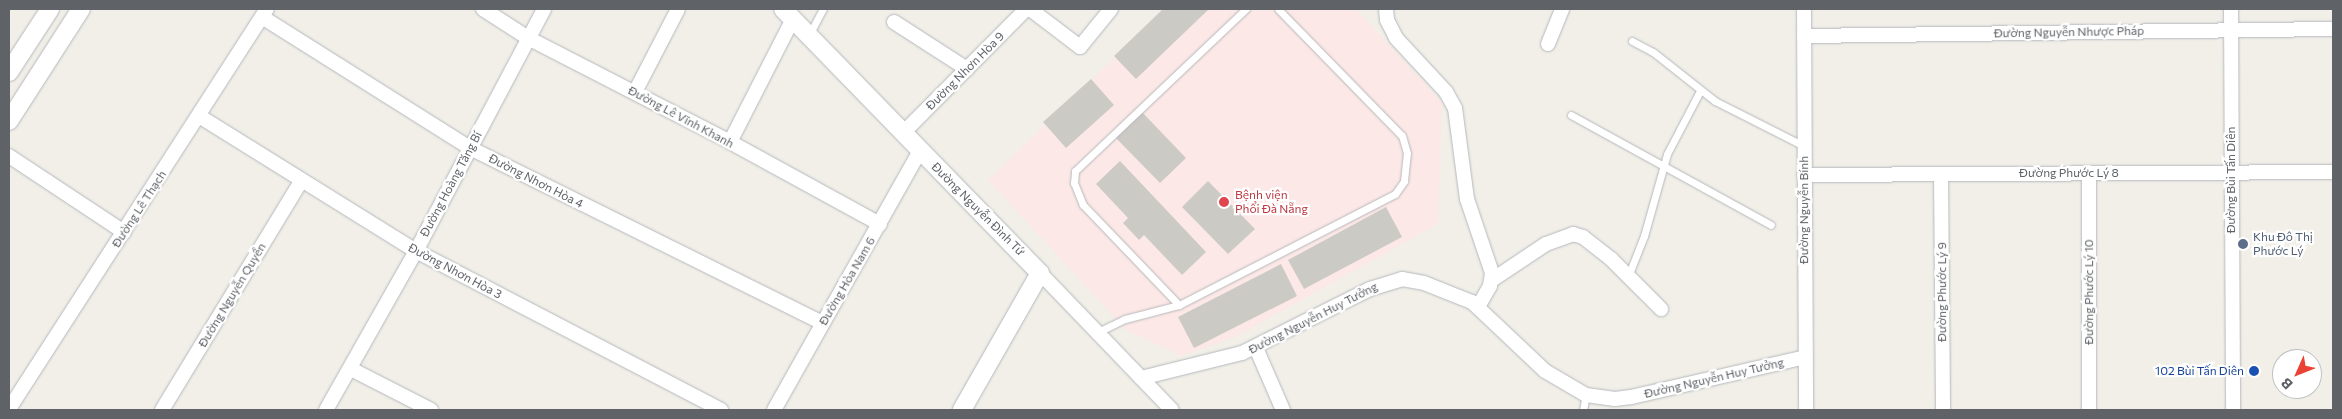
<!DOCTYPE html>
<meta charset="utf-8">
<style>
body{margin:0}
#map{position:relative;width:2342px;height:419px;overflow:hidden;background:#f1efe8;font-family:Commissioner,sans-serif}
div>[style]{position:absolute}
.medical>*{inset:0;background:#fce8e6}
.building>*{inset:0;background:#cccac5}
.roads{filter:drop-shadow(0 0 1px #b5b8bc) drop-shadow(0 0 1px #b5b8bc)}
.service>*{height:7px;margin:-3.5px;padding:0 3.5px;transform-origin:3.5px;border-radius:3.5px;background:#fff}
.minor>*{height:14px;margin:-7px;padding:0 7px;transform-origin:7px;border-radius:7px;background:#fff}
.tertiary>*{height:18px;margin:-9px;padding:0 9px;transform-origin:9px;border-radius:9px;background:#fff}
.dots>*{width:14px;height:14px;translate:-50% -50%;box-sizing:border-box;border:2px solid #fff;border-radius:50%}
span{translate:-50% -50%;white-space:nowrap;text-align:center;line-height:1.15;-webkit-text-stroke:4.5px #fff;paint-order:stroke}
.street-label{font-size:12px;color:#5f6368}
.health-label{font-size:12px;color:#be3a42}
.left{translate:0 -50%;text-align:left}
.service-label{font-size:12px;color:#4e5e75}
.transit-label{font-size:12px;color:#164399}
.right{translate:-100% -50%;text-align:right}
.frame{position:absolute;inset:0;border:10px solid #5f6368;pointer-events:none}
.north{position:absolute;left:2272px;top:349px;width:50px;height:50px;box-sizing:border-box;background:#fff;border:1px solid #bfc1c3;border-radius:50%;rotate:226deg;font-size:14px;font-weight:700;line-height:20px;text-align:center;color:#5f6368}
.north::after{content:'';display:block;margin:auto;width:18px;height:22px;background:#ea4335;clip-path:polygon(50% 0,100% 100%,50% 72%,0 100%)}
</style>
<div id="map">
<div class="medical">
<i style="clip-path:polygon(1165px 9px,1356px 9px,1442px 102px,1438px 224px,1235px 337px,1182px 356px,1126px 330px,988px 180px)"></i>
</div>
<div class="building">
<i style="clip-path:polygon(1163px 9px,1209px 9px,1136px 79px,1114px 56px)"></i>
<i style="clip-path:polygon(1091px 79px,1114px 105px,1066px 148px,1043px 122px)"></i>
<i style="clip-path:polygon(1140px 110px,1186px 158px,1160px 183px,1114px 136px)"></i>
<i style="clip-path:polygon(1120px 161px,1206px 252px,1182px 275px,1144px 235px,1139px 240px,1123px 223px,1128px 218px,1096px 184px)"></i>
<i style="clip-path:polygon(1208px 181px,1255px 229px,1228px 254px,1182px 207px)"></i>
<i style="clip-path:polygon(1386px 207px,1402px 237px,1304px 289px,1288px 260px)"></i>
<i style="clip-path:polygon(1281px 264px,1297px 296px,1194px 348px,1178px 317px)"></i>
</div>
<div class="roads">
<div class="service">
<i style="left:809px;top:35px;width:30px;rotate:-62deg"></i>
<i style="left:1632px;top:41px;width:24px;rotate:28deg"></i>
<i style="left:1653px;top:52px;width:79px;rotate:38.3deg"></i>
<i style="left:1715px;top:101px;width:100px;rotate:26.8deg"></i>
<i style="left:1571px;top:115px;width:228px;rotate:28.8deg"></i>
<i style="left:1629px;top:274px;width:41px;rotate:-68.5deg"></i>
<i style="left:1644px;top:236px;width:85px;rotate:-74.3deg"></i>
<i style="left:1667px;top:154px;width:71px;rotate:-62.4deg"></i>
<i style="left:1179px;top:305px;width:139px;rotate:-133.8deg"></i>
<i style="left:1083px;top:205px;width:24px;rotate:-112deg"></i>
<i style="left:1074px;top:183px;width:12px;rotate:-85deg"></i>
<i style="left:1075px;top:171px;width:236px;rotate:-43.5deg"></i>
<i style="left:1098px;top:332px;width:30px;rotate:-26deg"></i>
<i style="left:1125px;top:319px;width:56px;rotate:-14.5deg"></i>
<i style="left:1179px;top:305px;width:243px;rotate:-27.2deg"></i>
<i style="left:1395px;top:194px;width:16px;rotate:-55deg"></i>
<i style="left:1404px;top:181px;width:28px;rotate:-84deg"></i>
<i style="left:1407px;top:153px;width:18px;rotate:-106deg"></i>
<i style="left:1402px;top:136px;width:177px;rotate:-134.3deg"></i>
<i style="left:1583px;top:410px;width:15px;rotate:-79deg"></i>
</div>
<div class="minor">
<i style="left:483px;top:9px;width:54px;rotate:32.8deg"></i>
<i style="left:528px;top:38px;width:227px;rotate:27.2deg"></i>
<i style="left:730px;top:142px;width:171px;rotate:28.7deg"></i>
<i style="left:1030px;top:9px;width:63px;rotate:37.2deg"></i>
<i style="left:1080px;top:47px;width:49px;rotate:-50.8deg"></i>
<i style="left:1386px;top:9px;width:11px;rotate:85deg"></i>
<i style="left:1387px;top:20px;width:20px;rotate:63deg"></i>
<i style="left:1396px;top:38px;width:74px;rotate:47.2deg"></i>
<i style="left:1446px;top:92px;width:18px;rotate:61deg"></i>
<i style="left:1455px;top:108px;width:92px;rotate:82.5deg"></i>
<i style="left:1467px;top:199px;width:78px;rotate:71.3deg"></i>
<i style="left:1492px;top:273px;width:13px;rotate:99deg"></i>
<i style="left:1490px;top:286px;width:24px;rotate:120deg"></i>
<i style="left:1804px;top:9px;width:401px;rotate:89.7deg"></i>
<i style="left:2231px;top:9px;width:401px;rotate:89.7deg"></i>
<i style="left:262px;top:17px;width:246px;rotate:32.2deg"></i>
<i style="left:470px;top:148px;width:393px;rotate:26.4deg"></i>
<i style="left:894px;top:22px;width:87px;rotate:32.8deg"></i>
<i style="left:1804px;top:36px;width:529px;rotate:-0.76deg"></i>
<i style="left:1548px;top:44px;width:38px;rotate:-68deg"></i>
<i style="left:635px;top:92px;width:93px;rotate:-62.6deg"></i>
<i style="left:199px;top:116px;width:256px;rotate:31.9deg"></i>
<i style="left:416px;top:251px;width:344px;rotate:27.5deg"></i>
<i style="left:903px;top:133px;width:175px;rotate:-45.2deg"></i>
<i style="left:730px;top:142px;width:138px;rotate:-62.9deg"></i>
<i style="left:9px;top:156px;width:138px;rotate:33.5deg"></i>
<i style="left:2089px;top:173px;width:237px;rotate:90deg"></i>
<i style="left:1941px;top:174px;width:236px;rotate:89.5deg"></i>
<i style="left:1804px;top:175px;width:529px;rotate:-0.32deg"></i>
<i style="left:1040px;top:273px;width:190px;rotate:46.1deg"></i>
<i style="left:1492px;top:280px;width:65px;rotate:-33.7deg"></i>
<i style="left:1546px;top:244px;width:29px;rotate:-20deg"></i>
<i style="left:1573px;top:234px;width:10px;rotate:17deg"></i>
<i style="left:1583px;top:237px;width:36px;rotate:38deg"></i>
<i style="left:1611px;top:259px;width:71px;rotate:45deg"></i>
<i style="left:1256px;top:348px;width:68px;rotate:66.5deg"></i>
<i style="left:351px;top:369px;width:90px;rotate:27.1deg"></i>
<i style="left:1141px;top:378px;width:104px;rotate:-13.9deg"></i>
<i style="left:1242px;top:353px;width:143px;rotate:-26.6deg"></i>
<i style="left:1370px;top:289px;width:34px;rotate:-17deg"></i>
<i style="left:1402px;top:279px;width:22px;rotate:10deg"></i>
<i style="left:1424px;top:283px;width:52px;rotate:21.6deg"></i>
<i style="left:1472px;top:302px;width:100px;rotate:43.4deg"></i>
<i style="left:1545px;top:371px;width:48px;rotate:30.3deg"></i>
<i style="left:1586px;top:395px;width:29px;rotate:8deg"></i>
<i style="left:1615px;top:399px;width:16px;rotate:-7deg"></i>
<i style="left:1631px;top:397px;width:179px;rotate:-12.9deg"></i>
<i style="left:9px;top:409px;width:476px;rotate:-57.2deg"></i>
<i style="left:162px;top:410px;width:269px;rotate:-58.7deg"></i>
<i style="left:326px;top:410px;width:183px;rotate:-60.5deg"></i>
<i style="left:416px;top:251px;width:274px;rotate:-62.1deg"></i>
<i style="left:774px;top:410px;width:297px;rotate:-60.6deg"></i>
</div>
<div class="tertiary">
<i style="left:783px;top:9px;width:368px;rotate:45.8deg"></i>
<i style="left:1040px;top:273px;width:158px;rotate:119.7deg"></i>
<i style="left:9px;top:72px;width:75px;rotate:-56.9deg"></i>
<i style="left:9px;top:121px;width:133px;rotate:-57.3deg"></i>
</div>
</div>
<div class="dots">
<i style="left:1224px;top:202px;background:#e0444e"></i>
<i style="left:2243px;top:244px;background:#5c6f8a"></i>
<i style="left:2254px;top:371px;background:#1a4fb4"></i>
</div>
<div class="street-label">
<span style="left:2069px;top:32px;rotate:-1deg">Đường Nguyễn Nhược Pháp</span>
<span style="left:965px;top:71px;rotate:-45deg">Đường Nhơn Hòa 9</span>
<span style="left:681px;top:117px;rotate:28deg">Đường Lê Vĩnh Khanh</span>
<span style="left:2069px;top:173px">Đường Phước Lý 8</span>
<span style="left:2231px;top:180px;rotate:-90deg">Đường Bùi Tấn Diên</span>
<span style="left:536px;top:181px;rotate:27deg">Đường Nhơn Hòa 4</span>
<span style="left:451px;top:184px;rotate:-62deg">Đường Hoàng Tăng Bí</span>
<span style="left:139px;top:209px;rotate:-57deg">Đường Lê Thạch</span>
<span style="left:978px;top:209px;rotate:45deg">Đường Nguyễn Đình Tứ</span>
<span style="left:1804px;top:210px;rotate:-90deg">Đường Nguyễn Bính</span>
<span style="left:455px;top:271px;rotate:28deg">Đường Nhơn Hòa 3</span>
<span style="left:847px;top:281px;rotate:-60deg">Đường Hòa Nam 6</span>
<span style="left:1942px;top:292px;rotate:-90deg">Đường Phước Lý 9</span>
<span style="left:2089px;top:292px;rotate:-90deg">Đường Phước Lý 10</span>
<span style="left:232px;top:295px;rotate:-59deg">Đường Nguyễn Quyền</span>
<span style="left:1313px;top:318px;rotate:-27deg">Đường Nguyễn Huy Tưởng</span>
<span style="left:1714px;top:378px;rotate:-13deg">Đường Nguyễn Huy Tưởng</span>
</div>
<div class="health-label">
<span class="left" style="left:1235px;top:202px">Bệnh viện<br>Phổi Đà Nẵng</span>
</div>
<div class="service-label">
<span class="left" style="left:2253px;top:244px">Khu Đô Thị<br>Phước Lý</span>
</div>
<div class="transit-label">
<span class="right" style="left:2244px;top:371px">102 Bùi Tấn Diên</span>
</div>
<div class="frame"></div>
<div class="north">B</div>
</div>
